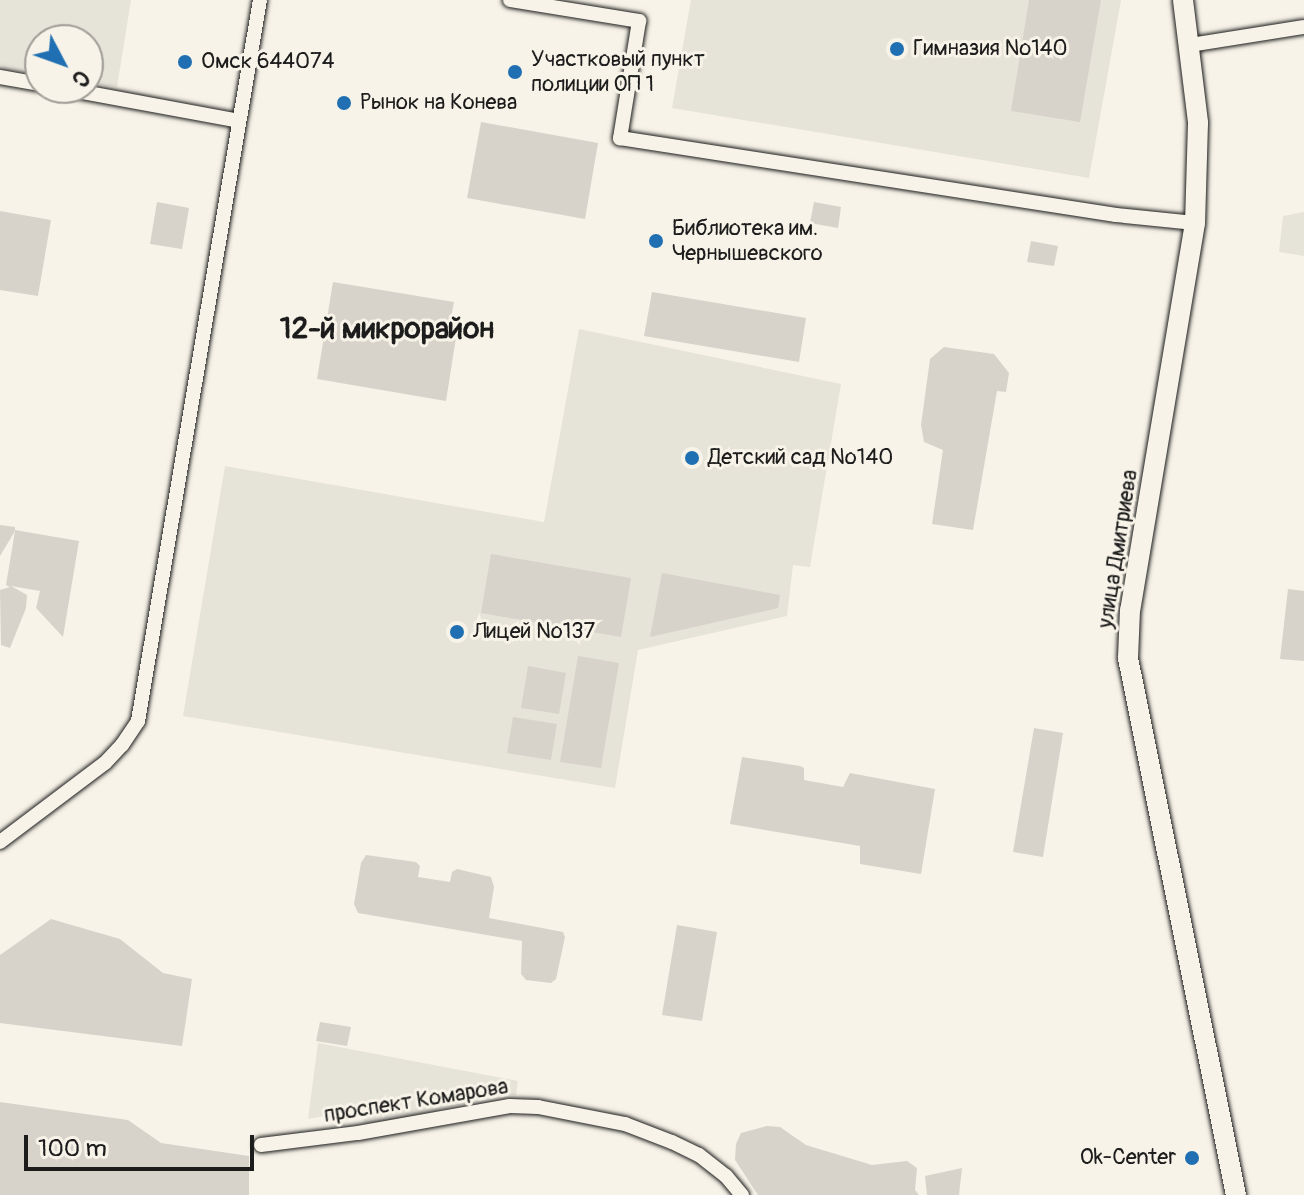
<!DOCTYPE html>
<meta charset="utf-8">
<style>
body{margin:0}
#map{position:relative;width:1304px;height:1195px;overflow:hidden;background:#f7f3e8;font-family:Pangolin,sans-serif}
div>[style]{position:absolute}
.built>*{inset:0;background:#e6e3d9}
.green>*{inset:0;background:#d7d3cb}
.roads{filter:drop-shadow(0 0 2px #1c1c1c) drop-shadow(0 0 2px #1c1c1c)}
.minor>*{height:14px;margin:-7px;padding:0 7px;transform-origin:7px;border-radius:7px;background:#f7f3e8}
.secondary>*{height:20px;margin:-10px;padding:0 10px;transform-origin:10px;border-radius:10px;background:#f7f3e8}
.dots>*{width:22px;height:22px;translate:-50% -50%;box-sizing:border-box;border:4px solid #f7f3e8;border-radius:50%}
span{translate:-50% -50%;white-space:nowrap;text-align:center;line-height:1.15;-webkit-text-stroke:6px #f7f3e8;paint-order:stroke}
.poi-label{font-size:22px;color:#1c1c1c}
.left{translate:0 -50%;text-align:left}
.right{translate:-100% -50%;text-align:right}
.street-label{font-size:22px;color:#1c1c1c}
.district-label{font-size:30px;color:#1c1c1c;font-weight:700}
.north{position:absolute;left:24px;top:24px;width:80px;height:80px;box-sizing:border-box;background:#f7f3e8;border:2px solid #9f9d96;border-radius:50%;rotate:131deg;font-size:22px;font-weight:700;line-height:32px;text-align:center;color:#1c1c1c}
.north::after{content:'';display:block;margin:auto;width:28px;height:36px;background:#1f6fb2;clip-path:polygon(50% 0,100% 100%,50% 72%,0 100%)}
.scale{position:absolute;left:24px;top:1135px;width:230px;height:36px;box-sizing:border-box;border:4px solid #1c1c1c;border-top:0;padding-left:10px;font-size:24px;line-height:28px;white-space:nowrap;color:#1c1c1c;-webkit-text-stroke:6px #f7f3e8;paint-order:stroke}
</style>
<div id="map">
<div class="built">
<i style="clip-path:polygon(0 0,131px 0,117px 87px,88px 83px,88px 40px,40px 40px,40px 75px,0 68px)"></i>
<i style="clip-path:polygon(691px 0,1121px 0,1089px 178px,672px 108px)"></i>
<i style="clip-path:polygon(1304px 212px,1304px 256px,1279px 252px,1283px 216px)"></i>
<i style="clip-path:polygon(579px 329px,841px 384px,810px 567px,793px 565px,787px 616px,638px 650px,615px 788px,183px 716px,225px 466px,544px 522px)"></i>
<i style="clip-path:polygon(318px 1043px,518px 1081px,516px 1095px,498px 1095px,411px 1117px,364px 1124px,362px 1109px,308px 1119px)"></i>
</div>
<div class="green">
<i style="clip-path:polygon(1029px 0,1101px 0,1080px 122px,1011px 111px)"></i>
<i style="clip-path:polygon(481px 122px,598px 143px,585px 219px,467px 198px)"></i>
<i style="clip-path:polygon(157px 202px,189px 208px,182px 249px,150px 244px)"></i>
<i style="clip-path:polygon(814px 202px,841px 207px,838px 228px,810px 223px)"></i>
<i style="clip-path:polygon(0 211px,51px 220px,38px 296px,0 290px)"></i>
<i style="clip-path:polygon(1031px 241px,1058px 246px,1054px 266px,1027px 262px)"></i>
<i style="clip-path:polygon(333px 282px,454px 302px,450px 323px,458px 325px,446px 401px,317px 379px)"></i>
<i style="clip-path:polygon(652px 292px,806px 318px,799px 362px,644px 336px)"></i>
<i style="clip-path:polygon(944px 347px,994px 354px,1009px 373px,1006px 392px,997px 391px,973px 530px,932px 524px,943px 450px,924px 442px,921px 425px,930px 359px)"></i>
<i style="clip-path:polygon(0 525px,15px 527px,15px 530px,79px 541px,63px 637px,36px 608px,40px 591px,11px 586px,27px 595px,26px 608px,10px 648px,1px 645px,0 590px,10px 587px,6px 585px,15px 531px,0 556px)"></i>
<i style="clip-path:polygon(491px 554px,631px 578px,621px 637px,481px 613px)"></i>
<i style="clip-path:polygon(662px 573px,780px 595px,778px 608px,650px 637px)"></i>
<i style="clip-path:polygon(1288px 589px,1304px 591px,1304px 661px,1280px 659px)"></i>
<i style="clip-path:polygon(578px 656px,619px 663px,601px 768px,560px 762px)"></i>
<i style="clip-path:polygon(528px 666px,566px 673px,559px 714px,521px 708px)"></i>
<i style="clip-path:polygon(513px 717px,557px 724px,551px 760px,507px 753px)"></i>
<i style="clip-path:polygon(1034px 728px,1063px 733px,1043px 857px,1013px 852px)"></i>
<i style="clip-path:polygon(742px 757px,800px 766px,804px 768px,804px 780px,843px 787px,850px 773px,935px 789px,921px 874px,860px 864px,860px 846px,730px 824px)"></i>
<i style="clip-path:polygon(366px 855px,416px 862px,420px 866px,418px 877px,450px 882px,452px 872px,457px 869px,491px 877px,494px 887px,489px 918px,563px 932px,565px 937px,556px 979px,551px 983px,526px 980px,521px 974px,522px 941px,358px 913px,354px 904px,361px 863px)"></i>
<i style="clip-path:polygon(51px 919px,120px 939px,163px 973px,192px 979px,182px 1046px,0 1023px,0 955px)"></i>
<i style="clip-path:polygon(677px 925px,717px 932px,702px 1021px,662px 1015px)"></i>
<i style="clip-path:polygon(320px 1022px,351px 1027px,347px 1046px,316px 1041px)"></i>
<i style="clip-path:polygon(0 1102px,128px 1120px,161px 1143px,249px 1156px,249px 1195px,0 1195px)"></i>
<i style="clip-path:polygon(767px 1126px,780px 1127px,806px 1145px,872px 1165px,907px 1161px,917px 1168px,915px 1190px,919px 1195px,758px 1195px,735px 1160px,736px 1144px,741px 1133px)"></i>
<i style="clip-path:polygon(962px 1168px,959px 1195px,927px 1195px,925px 1176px)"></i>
</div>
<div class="roads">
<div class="minor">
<i style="left:510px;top:0;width:131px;rotate:9.2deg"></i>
<i style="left:639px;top:21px;width:119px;rotate:99.2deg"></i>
<i style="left:620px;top:138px;width:502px;rotate:8.82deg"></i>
<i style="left:1116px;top:215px;width:79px;rotate:5.8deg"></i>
<i style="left:1190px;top:45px;width:115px;rotate:-9deg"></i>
<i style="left:0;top:77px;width:41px;rotate:9.9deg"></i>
<i style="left:61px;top:88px;width:181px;rotate:10.5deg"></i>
<i style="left:0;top:842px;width:131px;rotate:-37deg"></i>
<i style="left:105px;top:763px;width:25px;rotate:-47deg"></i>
<i style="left:122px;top:745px;width:29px;rotate:-56deg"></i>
<i style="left:138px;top:721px;width:731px;rotate:-80.4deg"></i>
<i style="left:261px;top:1145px;width:98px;rotate:-7.1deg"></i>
<i style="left:358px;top:1133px;width:154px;rotate:-10.1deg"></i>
<i style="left:510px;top:1106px;width:28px;rotate:2deg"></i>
<i style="left:538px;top:1107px;width:89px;rotate:11.1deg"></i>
<i style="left:625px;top:1124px;width:50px;rotate:21deg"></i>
<i style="left:672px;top:1142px;width:30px;rotate:26deg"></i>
<i style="left:699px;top:1155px;width:34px;rotate:38deg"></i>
<i style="left:726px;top:1176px;width:25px;rotate:50deg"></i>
</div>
<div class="secondary">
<i style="left:1183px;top:0;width:124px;rotate:83deg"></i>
<i style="left:1198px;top:123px;width:100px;rotate:91.7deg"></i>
<i style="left:1195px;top:223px;width:392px;rotate:99.5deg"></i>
<i style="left:1130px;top:610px;width:48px;rotate:92.4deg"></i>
<i style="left:1128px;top:658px;width:548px;rotate:78.63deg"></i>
</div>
</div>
<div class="dots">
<i style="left:897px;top:49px;background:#1f6fb2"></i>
<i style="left:185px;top:62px;background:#1f6fb2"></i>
<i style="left:515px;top:72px;background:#1f6fb2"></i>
<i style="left:344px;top:103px;background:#1f6fb2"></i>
<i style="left:656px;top:241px;background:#1f6fb2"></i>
<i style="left:692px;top:458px;background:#1f6fb2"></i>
<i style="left:457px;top:632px;background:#1f6fb2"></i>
<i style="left:1192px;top:1158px;background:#1f6fb2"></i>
</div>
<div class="poi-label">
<span class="left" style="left:913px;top:49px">Гимназия №140</span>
<span class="left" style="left:531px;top:72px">Участковый пункт<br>полиции ОП 1</span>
<span class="left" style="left:201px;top:62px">Омск 644074</span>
<span class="left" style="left:360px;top:103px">Рынок на Конева</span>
<span class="left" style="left:672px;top:241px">Библиотека им.<br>Чернышевского</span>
<span class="left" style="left:708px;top:458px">Детский сад №140</span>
<span class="left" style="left:473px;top:632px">Лицей №137</span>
<span class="right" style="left:1176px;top:1158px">Ok-Center</span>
</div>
<div class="street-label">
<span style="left:1118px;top:549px;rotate:-81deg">улица Дмитриева</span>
<span style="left:416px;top:1101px;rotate:-9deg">проспект Комарова</span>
</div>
<div class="district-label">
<span style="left:387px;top:329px">12-й микрорайон</span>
</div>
<div class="north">С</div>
<div class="scale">100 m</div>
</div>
